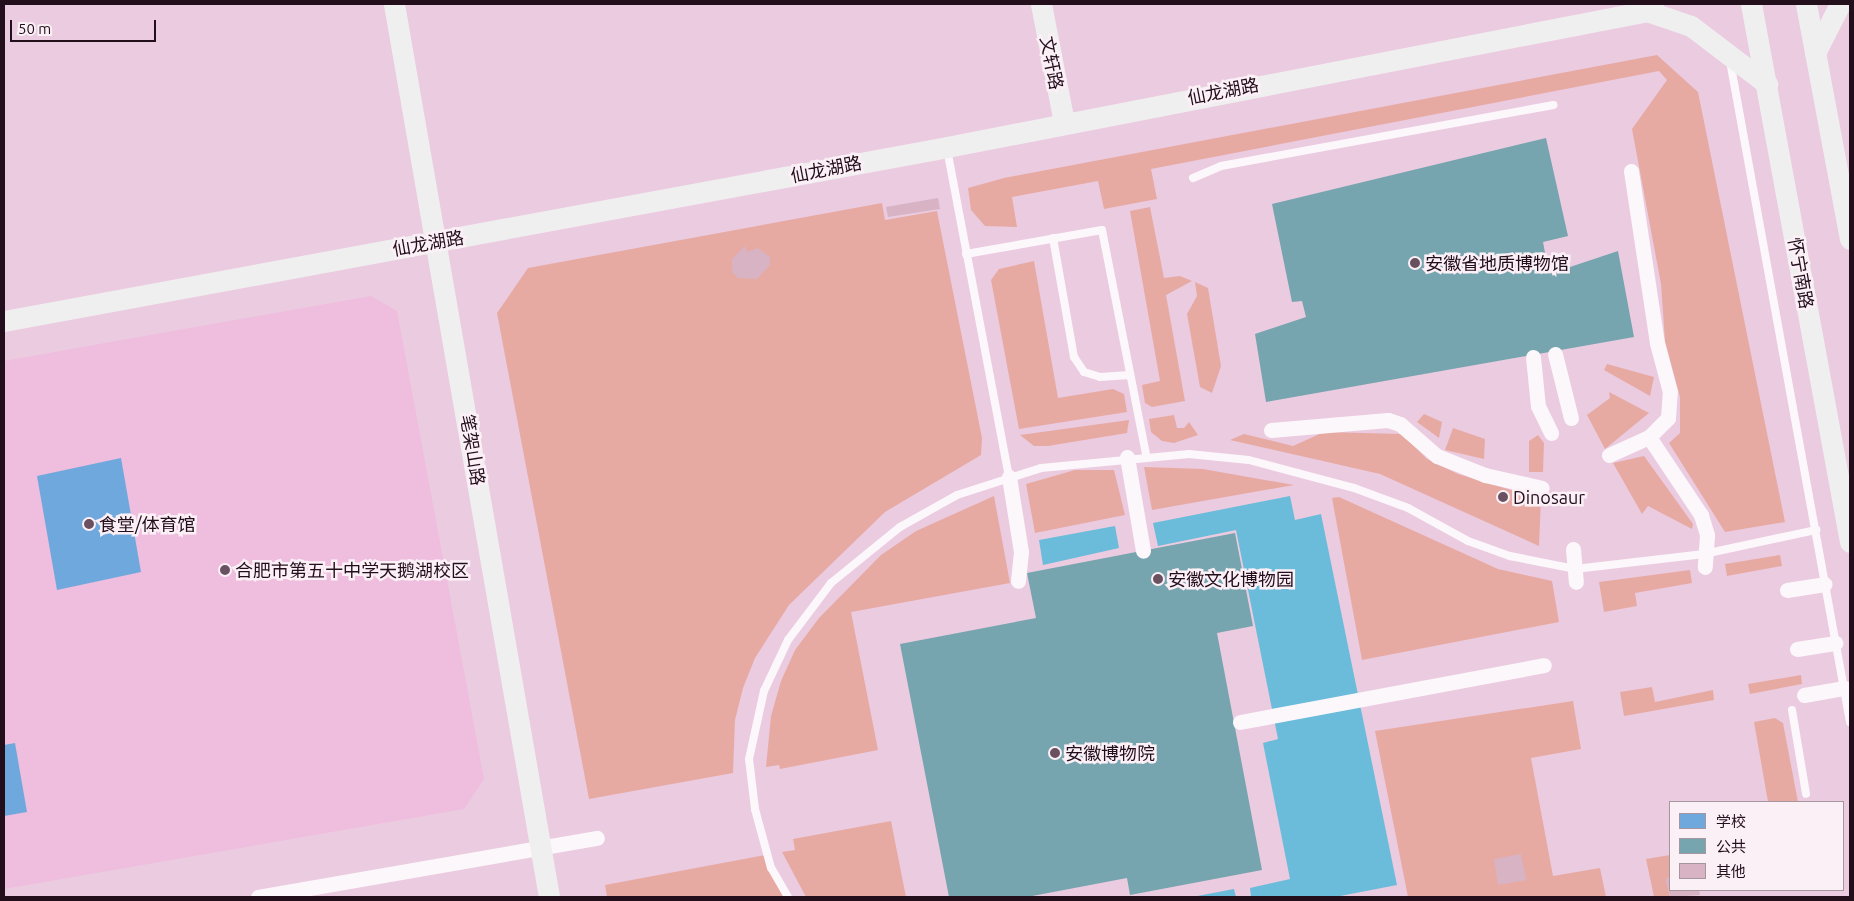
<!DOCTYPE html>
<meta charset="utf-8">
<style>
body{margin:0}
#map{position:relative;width:1854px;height:901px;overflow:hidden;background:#ebcbe0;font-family:Ubuntu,"Noto Sans SC",sans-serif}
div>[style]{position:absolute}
.built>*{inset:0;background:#efbddd}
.green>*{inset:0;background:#e7aaa3}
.water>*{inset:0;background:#6abcda}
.schools>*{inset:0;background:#6fa8dc}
.public>*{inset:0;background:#76a5af}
.building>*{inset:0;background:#d7b3c4}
.lane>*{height:8px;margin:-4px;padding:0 4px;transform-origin:4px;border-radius:4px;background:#fcf7fa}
.street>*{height:15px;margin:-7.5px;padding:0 7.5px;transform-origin:7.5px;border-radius:7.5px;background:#fcf7fa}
.secondary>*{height:21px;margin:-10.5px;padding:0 10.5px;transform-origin:10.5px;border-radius:10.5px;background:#f0eff0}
.dots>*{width:14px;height:14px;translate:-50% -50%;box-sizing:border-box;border:2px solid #fcf0f7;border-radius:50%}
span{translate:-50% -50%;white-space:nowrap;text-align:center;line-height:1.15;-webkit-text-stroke:5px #fcf0f7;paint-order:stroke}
.street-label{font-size:18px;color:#230f1c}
.poi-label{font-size:18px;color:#230f1c}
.left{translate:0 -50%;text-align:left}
.frame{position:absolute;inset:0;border:5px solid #230f1c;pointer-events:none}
.legend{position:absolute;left:1669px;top:801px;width:175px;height:90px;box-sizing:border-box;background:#fcf0f7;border:1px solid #a5969f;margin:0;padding:6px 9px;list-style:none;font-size:15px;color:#230f1c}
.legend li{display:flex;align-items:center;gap:10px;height:25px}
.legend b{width:25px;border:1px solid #a5969f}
.scale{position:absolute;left:10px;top:20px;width:146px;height:22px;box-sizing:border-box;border:2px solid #230f1c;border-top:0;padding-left:6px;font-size:15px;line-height:18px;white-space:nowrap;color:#230f1c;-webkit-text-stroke:4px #fcf0f7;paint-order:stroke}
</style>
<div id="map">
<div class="built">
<i style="clip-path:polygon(371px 296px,397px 311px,484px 779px,464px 809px,4px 889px,4px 361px)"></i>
</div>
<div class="green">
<i style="clip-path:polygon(1657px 55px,1698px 92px,1785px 522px,1725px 532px,1669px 443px,1680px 433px,1680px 397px,1665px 341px,1661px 284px,1632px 129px,1667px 80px,1659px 71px,1151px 169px,1157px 199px,1104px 209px,1098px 181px,1012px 197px,1017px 227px,985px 226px,971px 210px,968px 188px,1004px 178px)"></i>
<i style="clip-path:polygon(882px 203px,885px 220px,937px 211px,982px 438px,981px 455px,885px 512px,789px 605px,755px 658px,743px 688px,735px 720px,733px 773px,589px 799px,497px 313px,528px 268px)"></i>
<i style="clip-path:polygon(1150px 207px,1164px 278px,1180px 276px,1192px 281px,1166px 295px,1185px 401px,1152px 407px,1145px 403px,1142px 385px,1160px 381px,1130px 211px)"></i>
<i style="clip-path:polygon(1034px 261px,1058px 398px,1113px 389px,1124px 394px,1127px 412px,1019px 429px,991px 280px,999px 269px)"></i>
<i style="clip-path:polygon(1195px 282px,1208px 288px,1221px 366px,1212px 393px,1200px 387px,1187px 314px,1197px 296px)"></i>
<i style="clip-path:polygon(1607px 364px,1654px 377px,1650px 396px,1604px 370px)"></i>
<i style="clip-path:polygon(1609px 392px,1649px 413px,1605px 449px,1587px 415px,1610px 398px)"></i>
<i style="clip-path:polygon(1424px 414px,1442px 422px,1439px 438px,1417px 422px)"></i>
<i style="clip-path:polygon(1174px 415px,1177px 428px,1184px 428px,1189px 422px,1198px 435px,1174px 443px,1162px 441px,1151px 432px,1149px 419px)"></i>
<i style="clip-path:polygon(1129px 420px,1127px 433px,1048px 446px,1034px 446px,1020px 435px)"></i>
<i style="clip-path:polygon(1453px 428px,1485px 439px,1484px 459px,1445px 450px)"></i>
<i style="clip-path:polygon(1324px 432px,1402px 434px,1427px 459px,1458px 474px,1541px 499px,1539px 546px,1380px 474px,1230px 440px,1244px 434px,1293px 446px)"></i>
<i style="clip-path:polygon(1538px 435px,1544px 443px,1543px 472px,1529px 472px,1529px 441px)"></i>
<i style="clip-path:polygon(1644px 456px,1693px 524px,1692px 529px,1648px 506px,1642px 514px,1613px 463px)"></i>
<i style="clip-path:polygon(1144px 467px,1203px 469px,1294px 485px,1152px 510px)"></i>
<i style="clip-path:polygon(1075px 470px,1114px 470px,1125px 515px,1035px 533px,1026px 484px)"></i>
<i style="clip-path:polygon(994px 496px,1010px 583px,851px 612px,878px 750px,780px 769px,779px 765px,766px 767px,771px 716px,781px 681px,795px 650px,819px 618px,881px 555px,916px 531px)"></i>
<i style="clip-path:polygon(1339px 497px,1498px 569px,1552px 581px,1559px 622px,1362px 660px,1332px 498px)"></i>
<i style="clip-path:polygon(1780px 555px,1782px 566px,1727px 576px,1725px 564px)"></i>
<i style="clip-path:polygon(1690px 570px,1692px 583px,1635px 593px,1637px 606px,1604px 612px,1599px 582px)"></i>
<i style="clip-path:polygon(1801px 675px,1802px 684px,1750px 694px,1748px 684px)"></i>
<i style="clip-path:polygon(1652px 687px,1655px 702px,1713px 690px,1714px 700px,1624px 716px,1620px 692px)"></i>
<i style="clip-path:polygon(1573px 701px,1581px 749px,1531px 758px,1553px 876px,1600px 868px,1606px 897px,1408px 897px,1375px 731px)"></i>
<i style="clip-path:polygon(1775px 718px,1783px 723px,1798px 802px,1768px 802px,1754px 722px)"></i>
<i style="clip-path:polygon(891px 821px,906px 897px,806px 897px,782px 852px,795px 850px,793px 839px)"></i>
<i style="clip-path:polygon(766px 855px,791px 897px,607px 897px,605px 885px)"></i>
<i style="clip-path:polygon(1670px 855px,1670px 878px,1666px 879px,1670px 897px,1654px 897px,1646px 859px)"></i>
</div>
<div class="water">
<i style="clip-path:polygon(1290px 496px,1295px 520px,1321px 514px,1397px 885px,1335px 897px,1251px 897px,1250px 888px,1290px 879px,1263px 743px,1278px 739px,1236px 530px,1158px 546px,1153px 523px)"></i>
<i style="clip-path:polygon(1115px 526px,1119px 548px,1043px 565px,1039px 540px)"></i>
<i style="clip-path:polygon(1234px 889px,1236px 897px,1192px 897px)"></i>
</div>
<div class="schools">
<i style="clip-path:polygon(121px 458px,141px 572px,57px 590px,37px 476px)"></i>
<i style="clip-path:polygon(15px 743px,27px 812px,4px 816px,4px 745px)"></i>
</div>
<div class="public">
<i style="clip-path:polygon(1546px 138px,1568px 236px,1543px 242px,1549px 274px,1618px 251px,1634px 337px,1266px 402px,1255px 334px,1306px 317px,1302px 301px,1292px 302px,1272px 204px)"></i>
<i style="clip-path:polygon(1235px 533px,1253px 626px,1217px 633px,1262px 870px,1130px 895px,1127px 878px,1027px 897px,949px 897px,900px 644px,1036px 618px,1027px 573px)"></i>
</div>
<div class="building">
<i style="clip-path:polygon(938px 198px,940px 209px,888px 217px,886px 207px)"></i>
<i style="clip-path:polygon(745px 246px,747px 252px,758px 248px,770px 257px,770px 265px,757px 279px,738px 278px,732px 272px,732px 259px)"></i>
<i style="clip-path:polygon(1521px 854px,1526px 880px,1498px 885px,1494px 859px)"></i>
<i style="clip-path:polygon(1670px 878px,1670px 890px,1699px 890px,1700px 895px,1670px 897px,1666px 879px)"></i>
</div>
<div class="lane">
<i style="left:1730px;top:61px;width:672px;rotate:79.71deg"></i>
<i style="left:947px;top:149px;width:334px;rotate:79.3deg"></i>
<i style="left:1193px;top:178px;width:30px;rotate:-23deg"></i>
<i style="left:1221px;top:166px;width:338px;rotate:-10.4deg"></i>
<i style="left:1053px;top:238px;width:121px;rotate:80deg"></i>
<i style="left:1074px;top:357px;width:18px;rotate:56deg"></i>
<i style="left:1084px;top:372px;width:17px;rotate:17deg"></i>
<i style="left:1100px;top:377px;width:30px;rotate:-4deg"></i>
<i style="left:966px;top:254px;width:138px;rotate:-10deg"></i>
<i style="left:1102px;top:230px;width:229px;rotate:78.9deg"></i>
<i style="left:1792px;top:710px;width:85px;rotate:80.5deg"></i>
<i style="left:788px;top:897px;width:34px;rotate:-120deg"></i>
<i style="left:771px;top:868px;width:61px;rotate:-105.2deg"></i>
<i style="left:755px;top:809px;width:50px;rotate:-96.8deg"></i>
<i style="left:749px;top:759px;width:70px;rotate:-77.6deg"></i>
<i style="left:764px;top:691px;width:56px;rotate:-64.8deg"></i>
<i style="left:788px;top:640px;width:71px;rotate:-53deg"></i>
<i style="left:831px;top:583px;width:89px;rotate:-39.1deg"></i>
<i style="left:900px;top:527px;width:65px;rotate:-29.3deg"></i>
<i style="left:957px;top:495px;width:88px;rotate:-17.8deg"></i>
<i style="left:1041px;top:468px;width:149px;rotate:-5.4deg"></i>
<i style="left:1189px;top:454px;width:60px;rotate:5.7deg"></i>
<i style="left:1249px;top:460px;width:109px;rotate:14.9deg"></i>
<i style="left:1354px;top:488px;width:58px;rotate:20.3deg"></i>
<i style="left:1408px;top:508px;width:68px;rotate:28.8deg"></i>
<i style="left:1468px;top:541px;width:45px;rotate:19.7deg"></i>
<i style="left:1510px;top:556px;width:66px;rotate:11.3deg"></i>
<i style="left:1575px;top:569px;width:130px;rotate:-6.6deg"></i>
<i style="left:1704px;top:554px;width:115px;rotate:-12.1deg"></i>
</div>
<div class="street">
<i style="left:1555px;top:354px;width:66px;rotate:76deg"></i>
<i style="left:1533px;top:357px;width:49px;rotate:84.2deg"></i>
<i style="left:1538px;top:406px;width:30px;rotate:64deg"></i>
<i style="left:1271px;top:430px;width:117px;rotate:-4.9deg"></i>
<i style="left:1388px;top:420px;width:13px;rotate:18deg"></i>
<i style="left:1400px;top:424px;width:49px;rotate:40.9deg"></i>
<i style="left:1437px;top:456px;width:52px;rotate:21.6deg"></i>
<i style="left:1485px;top:475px;width:58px;rotate:12.8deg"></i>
<i style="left:1649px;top:437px;width:94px;rotate:56.3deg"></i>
<i style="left:1701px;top:515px;width:21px;rotate:73deg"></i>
<i style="left:1707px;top:535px;width:32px;rotate:94deg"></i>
<i style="left:1609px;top:455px;width:44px;rotate:-24.2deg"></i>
<i style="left:1649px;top:437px;width:27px;rotate:-45deg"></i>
<i style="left:1668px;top:418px;width:26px;rotate:-86deg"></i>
<i style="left:1670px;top:392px;width:51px;rotate:-104.9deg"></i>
<i style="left:1657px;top:343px;width:174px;rotate:-98.6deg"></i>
<i style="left:1127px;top:457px;width:95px;rotate:80.3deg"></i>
<i style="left:1009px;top:477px;width:76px;rotate:80.9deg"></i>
<i style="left:1021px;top:552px;width:29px;rotate:96deg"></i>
<i style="left:1573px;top:549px;width:33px;rotate:85deg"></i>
<i style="left:1787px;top:590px;width:38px;rotate:-9deg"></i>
<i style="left:1797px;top:649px;width:39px;rotate:-9deg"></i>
<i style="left:1804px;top:695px;width:41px;rotate:-9.9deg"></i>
<i style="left:1240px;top:722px;width:309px;rotate:-10.6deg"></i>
<i style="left:258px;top:897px;width:344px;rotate:-9.9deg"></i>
</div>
<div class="secondary">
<i style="left:394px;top:4px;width:906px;rotate:80.15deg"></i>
<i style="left:1041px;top:4px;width:120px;rotate:79deg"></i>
<i style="left:1653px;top:4px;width:9px;rotate:131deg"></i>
<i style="left:1647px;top:11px;width:46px;rotate:18.8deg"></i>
<i style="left:1691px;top:26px;width:96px;rotate:37.3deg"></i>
<i style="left:1751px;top:4px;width:547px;rotate:79.57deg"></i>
<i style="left:1806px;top:4px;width:239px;rotate:79.4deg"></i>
<i style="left:1815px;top:53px;width:55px;rotate:-63deg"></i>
<i style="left:4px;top:321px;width:959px;rotate:-10.45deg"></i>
<i style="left:947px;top:147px;width:713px;rotate:-10.99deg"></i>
</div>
<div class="dots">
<i style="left:1415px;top:263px;background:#695161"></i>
<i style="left:1503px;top:497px;background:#695161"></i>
<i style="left:89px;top:524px;background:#695161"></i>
<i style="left:225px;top:570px;background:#695161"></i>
<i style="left:1158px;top:579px;background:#695161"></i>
<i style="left:1055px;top:753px;background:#695161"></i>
</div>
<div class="street-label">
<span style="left:1052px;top:63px;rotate:79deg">文轩路</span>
<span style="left:1223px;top:91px;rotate:-11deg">仙龙湖路</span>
<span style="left:826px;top:169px;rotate:-11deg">仙龙湖路</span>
<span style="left:428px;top:243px;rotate:-10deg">仙龙湖路</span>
<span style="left:1801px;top:273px;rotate:80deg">怀宁南路</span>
<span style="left:473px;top:450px;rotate:81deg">笔架山路</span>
</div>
<div class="poi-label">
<span class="left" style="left:1425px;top:263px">安徽省地质博物馆</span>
<span class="left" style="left:1513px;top:497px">Dinosaur</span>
<span class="left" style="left:99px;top:524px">食堂/体育馆</span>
<span class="left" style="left:235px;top:570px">合肥市第五十中学天鹅湖校区</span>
<span class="left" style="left:1168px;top:579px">安徽文化博物园</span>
<span class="left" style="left:1065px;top:753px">安徽博物院</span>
</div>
<div class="frame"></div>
<ul class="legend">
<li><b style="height:14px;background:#6fa8dc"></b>学校</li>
<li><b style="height:14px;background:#76a5af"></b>公共</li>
<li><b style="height:14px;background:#d7b3c4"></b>其他</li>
</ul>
<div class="scale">50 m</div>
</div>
